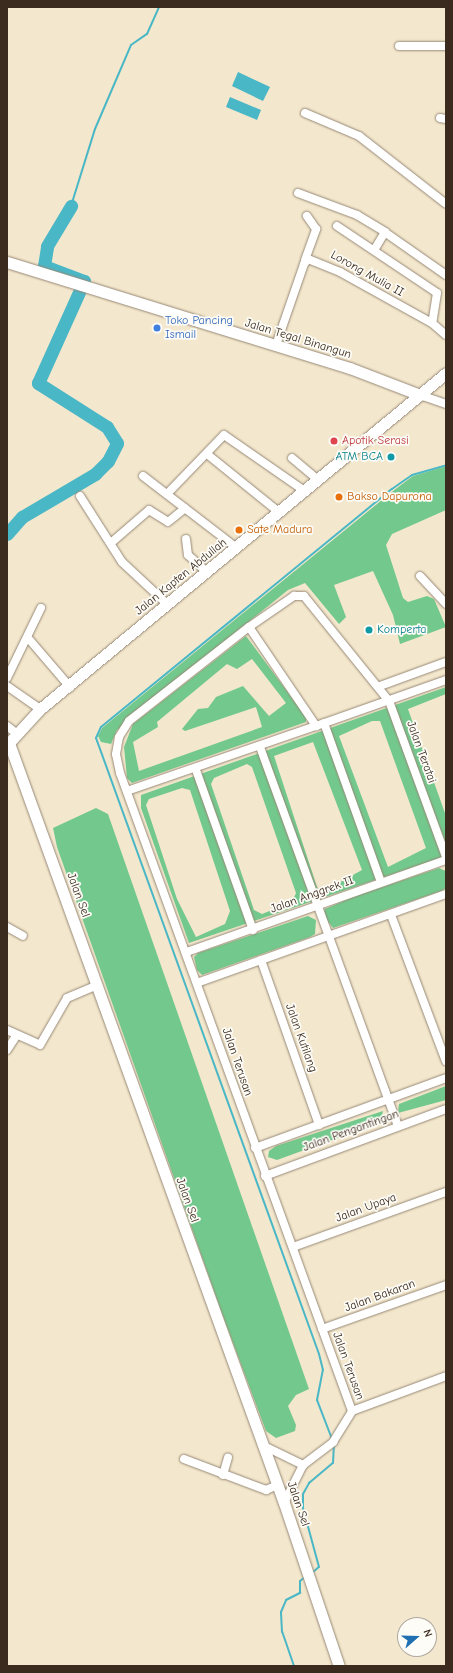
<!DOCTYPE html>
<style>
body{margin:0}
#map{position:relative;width:453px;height:1673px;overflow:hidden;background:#f3e7cd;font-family:"Comic Neue",sans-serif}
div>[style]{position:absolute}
.green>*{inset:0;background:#73c98d}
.water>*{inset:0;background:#4ab7c6}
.stream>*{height:2px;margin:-1px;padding:0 1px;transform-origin:1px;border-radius:1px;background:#4ab7c6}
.river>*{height:13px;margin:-6.5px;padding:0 6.5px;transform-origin:6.5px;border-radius:6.5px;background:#4ab7c6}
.roads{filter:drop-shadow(0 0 1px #978876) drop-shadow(0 0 1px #978876)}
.street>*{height:8px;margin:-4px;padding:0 4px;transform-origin:4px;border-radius:4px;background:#fff}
.secondary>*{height:11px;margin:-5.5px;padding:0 5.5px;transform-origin:5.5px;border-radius:5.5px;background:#fff}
.dots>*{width:11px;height:11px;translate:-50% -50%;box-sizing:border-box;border:2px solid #fdfcf7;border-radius:50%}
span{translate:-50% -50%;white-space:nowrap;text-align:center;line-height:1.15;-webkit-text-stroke:3.5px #fdfcf7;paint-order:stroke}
.street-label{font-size:12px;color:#3b2a1e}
.shop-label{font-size:12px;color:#366cbe}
.left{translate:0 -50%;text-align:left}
.health-label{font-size:12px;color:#be3a42}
.culture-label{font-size:12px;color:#0d838f}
.right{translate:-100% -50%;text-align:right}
.food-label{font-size:12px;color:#c56008}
.frame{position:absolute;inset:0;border:8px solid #3b2a1e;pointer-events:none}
.north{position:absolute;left:397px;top:1617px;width:40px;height:40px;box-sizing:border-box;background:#fdfcf7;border:1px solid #afa8a0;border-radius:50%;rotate:70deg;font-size:11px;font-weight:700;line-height:16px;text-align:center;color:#3b2a1e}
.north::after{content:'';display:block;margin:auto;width:14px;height:18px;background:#1f6fb2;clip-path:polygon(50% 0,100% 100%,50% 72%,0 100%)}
</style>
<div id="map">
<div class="green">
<i style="clip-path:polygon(446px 466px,446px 510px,392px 534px,386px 545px,403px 598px,408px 602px,427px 596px,434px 599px,446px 627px,400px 644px,393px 615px,373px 571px,334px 585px,346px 617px,339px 624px,305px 583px,288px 590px,189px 670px,117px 730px,111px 744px,101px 742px,98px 736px,102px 728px,393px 491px,413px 476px)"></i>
<i style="clip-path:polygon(evenodd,246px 636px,306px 717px,306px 722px,132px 783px,127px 778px,124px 747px,133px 724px,246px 636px,252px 659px,286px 703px,269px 716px,243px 686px,216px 697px,208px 708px,198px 709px,182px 729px,185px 731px,256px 707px,262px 727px,139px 771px,133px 742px,158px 727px,157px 722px,227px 664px,237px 669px,252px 659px)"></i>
<i style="clip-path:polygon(evenodd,446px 687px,446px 694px,408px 709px,446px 816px,446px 856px,189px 943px,141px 808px,141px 795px,446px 687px,372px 721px,380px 721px,426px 848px,388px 867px,339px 736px,372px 721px,446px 687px,313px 742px,362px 870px,322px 892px,317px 887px,274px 756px,313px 742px,446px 687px,247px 764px,252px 767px,296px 893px,292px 902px,262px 914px,254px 910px,211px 784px,214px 778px,247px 764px,446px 687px,182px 788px,190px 790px,230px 911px,225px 924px,196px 937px,177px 899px,146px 805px,149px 799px,182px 788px)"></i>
<i style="clip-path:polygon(96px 808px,108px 814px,309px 1389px,296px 1395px,288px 1406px,296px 1425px,295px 1431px,276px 1438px,266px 1431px,220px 1308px,57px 847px,53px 828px)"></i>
<i style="clip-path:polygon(439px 868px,446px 871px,446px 888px,441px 891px,333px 928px,323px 915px,325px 909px,353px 897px)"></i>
<i style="clip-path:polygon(308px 916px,316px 920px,315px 934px,310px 937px,202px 975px,197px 970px,194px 957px,198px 953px)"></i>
<i style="clip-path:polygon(446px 1086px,446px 1100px,398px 1113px,399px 1104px)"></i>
<i style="clip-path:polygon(383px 1111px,381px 1120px,365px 1128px,277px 1160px,268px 1157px,269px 1151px,276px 1146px)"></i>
</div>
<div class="water">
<i style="clip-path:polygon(238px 72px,270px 87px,263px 101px,232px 86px)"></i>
<i style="clip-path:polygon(230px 97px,261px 110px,257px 120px,226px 107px)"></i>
</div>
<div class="stream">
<i style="left:71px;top:206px;width:81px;rotate:-72.7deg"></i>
<i style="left:95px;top:129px;width:91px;rotate:-66.8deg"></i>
<i style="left:131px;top:45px;width:19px;rotate:-35deg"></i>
<i style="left:147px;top:34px;width:30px;rotate:-66deg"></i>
<i style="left:332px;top:1439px;width:42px;rotate:-111deg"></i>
<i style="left:317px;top:1400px;width:31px;rotate:-79deg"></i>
<i style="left:323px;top:1370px;width:16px;rotate:-104deg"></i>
<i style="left:319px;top:1354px;width:655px;rotate:-109.9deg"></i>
<i style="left:96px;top:738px;width:12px;rotate:-66deg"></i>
<i style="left:101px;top:727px;width:376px;rotate:-39.3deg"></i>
<i style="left:392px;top:489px;width:24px;rotate:-35deg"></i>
<i style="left:412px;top:475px;width:35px;rotate:-16deg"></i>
<i style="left:312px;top:1573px;width:9px;rotate:-41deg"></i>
<i style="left:319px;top:1567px;width:61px;rotate:-105.2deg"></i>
<i style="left:303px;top:1508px;width:14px;rotate:-90deg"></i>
<i style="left:303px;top:1494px;width:13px;rotate:-61deg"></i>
<i style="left:309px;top:1483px;width:31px;rotate:-40deg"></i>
<i style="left:333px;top:1463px;width:18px;rotate:-87deg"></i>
<i style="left:294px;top:1666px;width:36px;rotate:-109deg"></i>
<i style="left:282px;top:1632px;width:20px;rotate:-93deg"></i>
<i style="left:281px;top:1612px;width:13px;rotate:-67deg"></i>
<i style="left:286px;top:1600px;width:16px;rotate:-27deg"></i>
<i style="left:300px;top:1593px;width:12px;rotate:-90deg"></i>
<i style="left:300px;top:1581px;width:6px;rotate:-39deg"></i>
</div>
<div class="river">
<i style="left:7px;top:534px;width:23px;rotate:-49deg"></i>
<i style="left:22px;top:517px;width:85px;rotate:-30.5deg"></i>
<i style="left:95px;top:474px;width:18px;rotate:-45deg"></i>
<i style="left:108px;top:461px;width:20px;rotate:-63deg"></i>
<i style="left:117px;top:443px;width:19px;rotate:-122deg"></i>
<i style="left:107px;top:427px;width:82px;rotate:-147.5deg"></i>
<i style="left:38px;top:383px;width:112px;rotate:-65.7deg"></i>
<i style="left:84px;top:281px;width:43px;rotate:-159.4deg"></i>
<i style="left:44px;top:266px;width:20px;rotate:-81deg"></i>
<i style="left:47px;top:246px;width:47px;rotate:-59deg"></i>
</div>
<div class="roads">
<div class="street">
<i style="left:399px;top:46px;width:47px"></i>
<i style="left:305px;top:113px;width:59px;rotate:23.1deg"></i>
<i style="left:359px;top:136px;width:110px;rotate:38deg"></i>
<i style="left:440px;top:118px;width:6px;rotate:9deg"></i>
<i style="left:298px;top:193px;width:63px;rotate:20.4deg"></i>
<i style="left:357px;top:215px;width:33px;rotate:31deg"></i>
<i style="left:385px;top:232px;width:21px;rotate:121deg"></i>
<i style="left:337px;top:226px;width:120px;rotate:33.8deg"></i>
<i style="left:437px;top:293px;width:30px;rotate:99deg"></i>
<i style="left:432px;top:323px;width:18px;rotate:41deg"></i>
<i style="left:386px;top:233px;width:73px;rotate:35deg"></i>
<i style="left:305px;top:260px;width:33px;rotate:-70deg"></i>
<i style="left:316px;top:229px;width:16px;rotate:-125deg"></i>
<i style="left:276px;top:345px;width:86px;rotate:-70.9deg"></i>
<i style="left:304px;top:264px;width:6px;rotate:-51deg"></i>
<i style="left:308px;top:259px;width:35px;rotate:22deg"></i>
<i style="left:340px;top:272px;width:105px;rotate:29deg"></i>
<i style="left:420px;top:395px;width:28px;rotate:19deg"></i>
<i style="left:207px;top:454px;width:94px;rotate:38.9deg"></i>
<i style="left:292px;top:458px;width:35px;rotate:40deg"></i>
<i style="left:143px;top:476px;width:118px;rotate:37.5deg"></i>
<i style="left:167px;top:494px;width:82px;rotate:-46deg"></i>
<i style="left:224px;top:435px;width:100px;rotate:34.8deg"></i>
<i style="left:80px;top:496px;width:78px;rotate:57.5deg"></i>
<i style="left:122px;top:562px;width:62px;rotate:43deg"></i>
<i style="left:186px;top:539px;width:16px;rotate:83deg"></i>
<i style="left:188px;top:555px;width:25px;rotate:42deg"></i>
<i style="left:112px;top:542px;width:49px;rotate:-40.9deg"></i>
<i style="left:149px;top:510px;width:22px;rotate:32deg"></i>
<i style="left:168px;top:522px;width:22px;rotate:-39deg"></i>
<i style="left:420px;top:576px;width:38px;rotate:47deg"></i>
<i style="left:249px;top:627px;width:120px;rotate:55.9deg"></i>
<i style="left:316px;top:726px;width:138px;rotate:-19.5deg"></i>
<i style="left:28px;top:638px;width:65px;rotate:49.4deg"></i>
<i style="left:7px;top:678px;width:78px;rotate:-64.1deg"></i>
<i style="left:7px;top:686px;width:40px;rotate:34.9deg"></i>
<i style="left:380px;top:686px;width:70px;rotate:-20deg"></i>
<i style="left:324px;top:723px;width:169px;rotate:70.3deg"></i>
<i style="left:7px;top:726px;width:11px;rotate:38deg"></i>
<i style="left:260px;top:747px;width:403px;rotate:70deg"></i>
<i style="left:196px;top:770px;width:170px;rotate:70.4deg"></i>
<i style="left:127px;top:791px;width:200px;rotate:-19deg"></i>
<i style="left:391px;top:915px;width:156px;rotate:69.4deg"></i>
<i style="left:7px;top:927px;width:18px;rotate:29deg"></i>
<i style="left:187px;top:952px;width:275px;rotate:-19.6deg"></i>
<i style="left:261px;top:960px;width:175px;rotate:70.6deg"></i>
<i style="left:197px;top:983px;width:264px;rotate:-19.7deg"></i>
<i style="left:7px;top:1030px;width:36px;rotate:24deg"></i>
<i style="left:40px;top:1045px;width:54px;rotate:-60.1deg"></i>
<i style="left:67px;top:998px;width:33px;rotate:-23deg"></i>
<i style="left:7px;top:1050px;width:17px;rotate:-57deg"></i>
<i style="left:255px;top:1148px;width:203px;rotate:-20.1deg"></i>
<i style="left:265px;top:1176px;width:193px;rotate:-20.3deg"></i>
<i style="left:293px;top:1247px;width:163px;rotate:-19.8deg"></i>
<i style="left:322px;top:1329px;width:132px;rotate:-19.5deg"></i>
<i style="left:352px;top:1411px;width:679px;rotate:-109.98deg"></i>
<i style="left:120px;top:773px;width:19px;rotate:-102deg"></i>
<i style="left:116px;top:754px;width:17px;rotate:-80deg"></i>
<i style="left:119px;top:737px;width:19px;rotate:-58deg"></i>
<i style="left:129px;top:721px;width:152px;rotate:-38.1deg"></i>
<i style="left:249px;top:627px;width:55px;rotate:-34.6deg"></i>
<i style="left:294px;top:596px;width:10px"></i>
<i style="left:304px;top:596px;width:135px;rotate:51deg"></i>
<i style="left:389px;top:701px;width:166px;rotate:69.9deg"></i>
<i style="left:262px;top:1445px;width:46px;rotate:26deg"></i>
<i style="left:303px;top:1465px;width:38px;rotate:-37deg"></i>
<i style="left:333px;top:1442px;width:36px;rotate:-58deg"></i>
<i style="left:352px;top:1411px;width:100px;rotate:-20.4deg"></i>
<i style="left:184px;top:1459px;width:88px;rotate:20.7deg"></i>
<i style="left:266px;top:1490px;width:13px;rotate:-23deg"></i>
<i style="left:223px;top:1475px;width:18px;rotate:-74deg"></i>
<i style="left:284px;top:1503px;width:42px;rotate:-63.4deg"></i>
</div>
<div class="secondary">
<i style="left:7px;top:262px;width:359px;rotate:17.2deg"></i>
<i style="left:350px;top:368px;width:75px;rotate:21.1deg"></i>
<i style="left:9px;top:743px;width:808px;rotate:70.11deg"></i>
<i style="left:284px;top:1503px;width:172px;rotate:71.4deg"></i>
<i style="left:7px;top:745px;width:49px;rotate:-47.5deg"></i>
<i style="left:40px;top:709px;width:527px;rotate:-39.61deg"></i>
</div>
</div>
<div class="dots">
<i style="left:157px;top:328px;background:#3f7fe0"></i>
<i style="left:334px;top:441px;background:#e0444e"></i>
<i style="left:391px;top:457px;background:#0f9aa8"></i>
<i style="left:339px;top:497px;background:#e8710a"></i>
<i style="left:239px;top:530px;background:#e8710a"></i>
<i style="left:369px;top:630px;background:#0f9aa8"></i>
</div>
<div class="street-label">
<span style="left:367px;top:274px;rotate:29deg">Lorong Mulia II</span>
<span style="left:298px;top:339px;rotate:17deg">Jalan Tegal Binangun</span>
<span style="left:181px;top:577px;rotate:-39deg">Jalan Kapten Abdullah</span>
<span style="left:421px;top:752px;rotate:70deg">Jalan Teratai</span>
<span style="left:78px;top:895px;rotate:70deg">Jalan Sel</span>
<span style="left:312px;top:895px;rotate:-20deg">Jalan Anggrek II</span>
<span style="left:301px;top:1038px;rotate:70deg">Jalan Kutilang</span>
<span style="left:237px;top:1062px;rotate:71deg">Jalan Terusan</span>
<span style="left:351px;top:1131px;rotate:-20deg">Jalan Pengantingan</span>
<span style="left:187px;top:1200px;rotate:70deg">Jalan Sel</span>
<span style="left:366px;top:1208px;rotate:-20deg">Jalan Upaya</span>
<span style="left:380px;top:1296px;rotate:-20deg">Jalan Bakaran</span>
<span style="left:348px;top:1366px;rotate:70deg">Jalan Terusan</span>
<span style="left:298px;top:1504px;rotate:71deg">Jalan Sel</span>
</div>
<div class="shop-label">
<span class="left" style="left:165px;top:328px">Toko Pancing<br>Ismail</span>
</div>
<div class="health-label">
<span class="left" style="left:342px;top:441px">Apotik Serasi</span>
</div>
<div class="culture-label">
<span class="right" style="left:383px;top:457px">ATM BCA</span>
<span class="left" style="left:377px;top:630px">Komperta</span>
</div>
<div class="food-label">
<span class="left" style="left:347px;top:497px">Bakso Dapurona</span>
<span class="left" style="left:247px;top:530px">Sate Madura</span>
</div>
<div class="frame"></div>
<div class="north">N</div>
</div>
